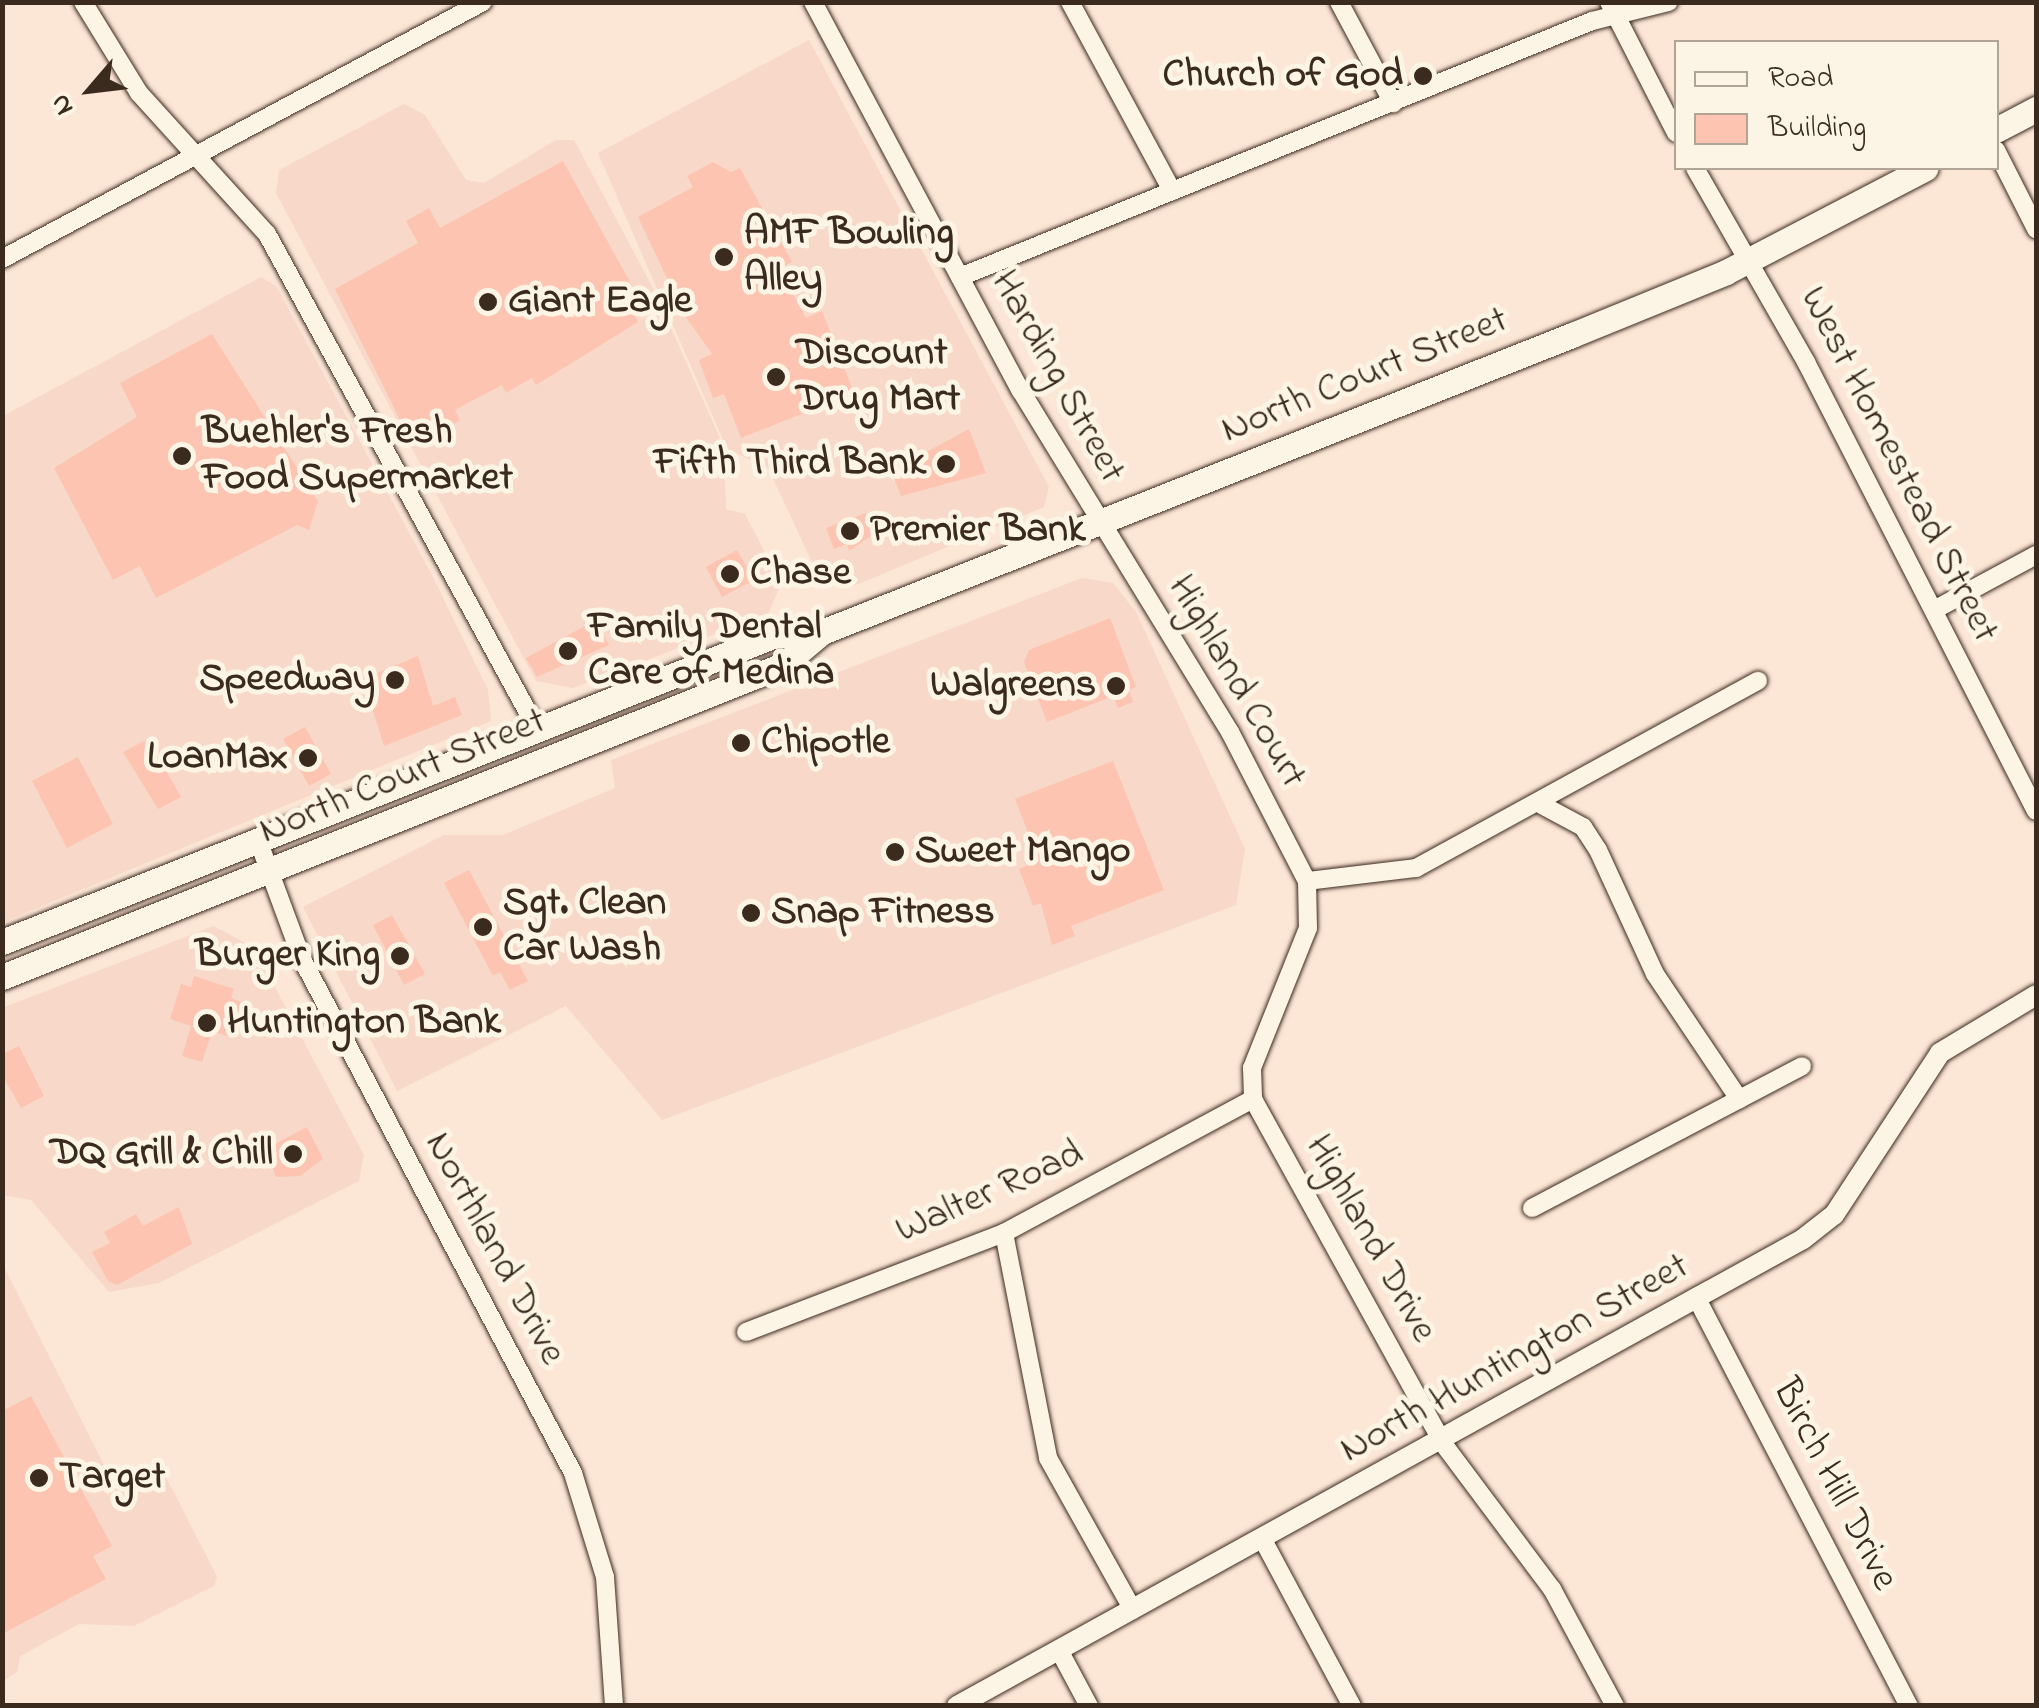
<!DOCTYPE html>
<style>
body{margin:0}
#map{position:relative;width:2039px;height:1708px;overflow:hidden;background:#fce6d6;font-family:"Indie Flower",sans-serif}
div>[style]{position:absolute}
.built>*{inset:0;background:#f8d8c8}
.building>*{inset:0;background:#fdc4b2}
.roads{filter:drop-shadow(0 0 2px #3b2a1e) drop-shadow(0 0 2px #3b2a1e)}
.minor>*{height:18px;margin:-9px;padding:0 9px;transform-origin:9px;border-radius:9px;background:#fcf5e5}
.tertiary>*{height:20px;margin:-10px;padding:0 10px;transform-origin:10px;border-radius:10px;background:#fcf5e5}
.primary>*{height:25px;margin:-12.5px;padding:0 12.5px;transform-origin:12.5px;border-radius:12.5px;background:#fcf5e5}
.dots>*{width:28px;height:28px;translate:-50% -50%;box-sizing:border-box;border:5px solid #fcf5e5;border-radius:50%}
span{translate:-50% -50%;white-space:nowrap;text-align:center;line-height:1.15;-webkit-text-stroke:10px #fcf5e5;paint-order:stroke}
.poi-label{font-size:40px;color:#3b2a1e;font-weight:700}
.right{translate:-100% -50%;text-align:right}
.left{translate:0 -50%;text-align:left}
.street-label{font-size:40px;color:#3b2a1e}
.frame{position:absolute;inset:0;border:5px solid #3b2a1e;pointer-events:none}
.legend{position:absolute;left:1674px;top:40px;width:325px;height:130px;box-sizing:border-box;background:#fcf5e5;border:2px solid #afa495;margin:0;padding:12px 18px;list-style:none;font-size:30px;color:#3b2a1e}
.legend li{display:flex;align-items:center;gap:20px;height:50px}
.legend b{width:50px;border:2px solid #afa495}
.north{position:absolute;left:40px;top:40px;width:100px;height:100px;-webkit-text-stroke:8px #fcf5e5;paint-order:stroke;rotate:242deg;font-size:28px;font-weight:700;line-height:40px;text-align:center;color:#3b2a1e}
.north::after{content:'';display:block;margin:auto;width:35px;height:45px;background:#3b2a1e;clip-path:polygon(50% 0,100% 100%,50% 72%,0 100%)}
</style>
<div id="map">
<div class="built">
<i style="clip-path:polygon(809px 40px,1049px 487px,1044px 507px,851px 587px,821px 581px,768px 468px,727px 449px,598px 153px)"></i>
<i style="clip-path:polygon(404px 104px,425px 115px,466px 180px,484px 183px,556px 140px,574px 140px,654px 290px,723px 445px,726px 509px,745px 514px,781px 584px,768px 614px,573px 688px,536px 681px,276px 193px,279px 170px)"></i>
<i style="clip-path:polygon(261px 277px,276px 286px,431px 573px,488px 690px,491px 721px,3px 922px,3px 416px)"></i>
<i style="clip-path:polygon(1082px 578px,1113px 583px,1136px 612px,1245px 849px,1236px 905px,662px 1120px,566px 1006px,397px 1091px,303px 907px,444px 835px,503px 835px,615px 788px,611px 760px)"></i>
<i style="clip-path:polygon(214px 926px,254px 948px,364px 1155px,359px 1181px,159px 1283px,109px 1292px,31px 1200px,3px 1195px,2px 1008px)"></i>
<i style="clip-path:polygon(2px 1263px,104px 1465px,164px 1473px,217px 1577px,214px 1586px,134px 1626px,79px 1624px,20px 1656px,17px 1672px,3px 1681px)"></i>
</div>
<div class="building">
<i style="clip-path:polygon(563px 161px,645px 309px,634px 315px,638px 322px,536px 385px,532px 378px,506px 393px,502px 385px,455px 410px,460px 420px,448px 427px,442px 417px,408px 436px,335px 289px,418px 243px,406px 221px,429px 208px,440px 228px)"></i>
<i style="clip-path:polygon(713px 162px,731px 172px,740px 168px,792px 262px,779px 268px,806px 318px,822px 311px,854px 393px,741px 438px,724px 394px,713px 398px,699px 360px,712px 354px,685px 316px,638px 217px,693px 187px,687px 176px)"></i>
<i style="clip-path:polygon(212px 334px,318px 501px,309px 530px,297px 525px,156px 598px,140px 566px,113px 580px,54px 468px,137px 417px,120px 383px)"></i>
<i style="clip-path:polygon(969px 429px,986px 473px,901px 496px,891px 471px)"></i>
<i style="clip-path:polygon(866px 513px,874px 534px,849px 551px,847px 544px,834px 549px,826px 528px)"></i>
<i style="clip-path:polygon(737px 550px,754px 580px,722px 597px,706px 567px)"></i>
<i style="clip-path:polygon(1110px 618px,1136px 687px,1129px 690px,1133px 702px,1118px 708px,1113px 696px,1047px 722px,1024px 662px,1029px 650px)"></i>
<i style="clip-path:polygon(596px 620px,609px 645px,537px 677px,526px 658px)"></i>
<i style="clip-path:polygon(418px 656px,433px 706px,455px 697px,462px 715px,384px 746px,363px 679px)"></i>
<i style="clip-path:polygon(305px 727px,331px 774px,309px 786px,283px 739px)"></i>
<i style="clip-path:polygon(148px 739px,181px 797px,158px 809px,123px 752px)"></i>
<i style="clip-path:polygon(78px 757px,113px 824px,67px 848px,32px 781px)"></i>
<i style="clip-path:polygon(1113px 761px,1164px 890px,1071px 926px,1075px 936px,1052px 945px,1041px 903px,1033px 906px,1019px 869px,1039px 861px,1015px 799px)"></i>
<i style="clip-path:polygon(469px 870px,528px 981px,510px 990px,500px 972px,493px 976px,444px 883px)"></i>
<i style="clip-path:polygon(392px 915px,425px 974px,404px 985px,373px 925px)"></i>
<i style="clip-path:polygon(194px 976px,234px 989px,231px 998px,241px 1002px,230px 1037px,212px 1031px,202px 1062px,182px 1056px,191px 1026px,170px 1019px,181px 984px,191px 987px)"></i>
<i style="clip-path:polygon(19px 1046px,44px 1096px,21px 1108px,2px 1075px,2px 1054px)"></i>
<i style="clip-path:polygon(307px 1127px,323px 1159px,300px 1176px,276px 1177px,266px 1149px)"></i>
<i style="clip-path:polygon(179px 1207px,192px 1244px,117px 1285px,108px 1281px,92px 1252px,110px 1243px,104px 1232px,136px 1214px,143px 1226px)"></i>
<i style="clip-path:polygon(31px 1396px,112px 1546px,93px 1556px,106px 1579px,2px 1634px,2px 1411px)"></i>
</div>
<div class="roads">
<div class="minor">
<i style="left:83px;top:2px;width:107px;rotate:58.4deg"></i>
<i style="left:139px;top:93px;width:190px;rotate:47.8deg"></i>
<i style="left:267px;top:234px;width:564px;rotate:61.39deg"></i>
<i style="left:813px;top:2px;width:441px;rotate:61.9deg"></i>
<i style="left:1021px;top:391px;width:400px;rotate:58.5deg"></i>
<i style="left:1230px;top:732px;width:168px;rotate:62.7deg"></i>
<i style="left:1307px;top:881px;width:47px;rotate:88.8deg"></i>
<i style="left:1308px;top:928px;width:151px;rotate:111.8deg"></i>
<i style="left:1252px;top:1068px;width:31px;rotate:88deg"></i>
<i style="left:1253px;top:1099px;width:392px;rotate:61.1deg"></i>
<i style="left:1442px;top:1442px;width:184px;rotate:53.2deg"></i>
<i style="left:1552px;top:1589px;width:133px;rotate:61.7deg"></i>
<i style="left:1070px;top:2px;width:215px;rotate:61.6deg"></i>
<i style="left:1339px;top:2px;width:115px;rotate:61.9deg"></i>
<i style="left:1609px;top:2px;width:147px;rotate:62.9deg"></i>
<i style="left:1996px;top:150px;width:89px;rotate:63.1deg"></i>
<i style="left:1695px;top:168px;width:224px;rotate:60.2deg"></i>
<i style="left:1806px;top:362px;width:504px;rotate:62.88deg"></i>
<i style="left:2px;top:259px;width:545px;rotate:-28.12deg"></i>
<i style="left:960px;top:277px;width:682px;rotate:-22.05deg"></i>
<i style="left:1592px;top:21px;width:79px;rotate:-13.9deg"></i>
<i style="left:1934px;top:610px;width:116px;rotate:-28.3deg"></i>
<i style="left:1542px;top:805px;width:47px;rotate:28.2deg"></i>
<i style="left:1583px;top:827px;width:27px;rotate:57deg"></i>
<i style="left:1598px;top:850px;width:136px;rotate:65.3deg"></i>
<i style="left:1655px;top:974px;width:151px;rotate:56.1deg"></i>
<i style="left:258px;top:840px;width:127px;rotate:69.7deg"></i>
<i style="left:302px;top:959px;width:581px;rotate:62.2deg"></i>
<i style="left:573px;top:1473px;width:109px;rotate:72.9deg"></i>
<i style="left:605px;top:1577px;width:129px;rotate:86deg"></i>
<i style="left:1307px;top:881px;width:110px;rotate:-6.8deg"></i>
<i style="left:1416px;top:868px;width:390px;rotate:-28.7deg"></i>
<i style="left:1532px;top:1208px;width:305px;rotate:-27.7deg"></i>
<i style="left:1004px;top:1233px;width:229px;rotate:78.9deg"></i>
<i style="left:1048px;top:1458px;width:174px;rotate:60.8deg"></i>
<i style="left:1696px;top:1297px;width:461px;rotate:62.5deg"></i>
<i style="left:746px;top:1332px;width:276px;rotate:-21deg"></i>
<i style="left:1004px;top:1233px;width:283px;rotate:-28.3deg"></i>
<i style="left:1263px;top:1540px;width:188px;rotate:61.8deg"></i>
<i style="left:1059px;top:1650px;width:64px;rotate:61.8deg"></i>
</div>
<div class="tertiary">
<i style="left:957px;top:1706px;width:966px;rotate:-28.9deg"></i>
<i style="left:1803px;top:1239px;width:39px;rotate:-38deg"></i>
<i style="left:1834px;top:1215px;width:194px;rotate:-56.8deg"></i>
<i style="left:1940px;top:1053px;width:112px;rotate:-31.1deg"></i>
</div>
<div class="primary">
<i style="left:1996px;top:130px;width:45px;rotate:-27.7deg"></i>
<i style="left:2px;top:942px;width:830px;rotate:-21.65deg"></i>
<i style="left:773px;top:636px;width:49px;rotate:-4.7deg"></i>
<i style="left:822px;top:632px;width:807px;rotate:-21.6deg"></i>
<i style="left:1572px;top:335px;width:166px;rotate:-22.2deg"></i>
<i style="left:1726px;top:272px;width:225px;rotate:-27.5deg"></i>
<i style="left:2px;top:977px;width:841px;rotate:-21.78deg"></i>
<i style="left:783px;top:665px;width:51px;rotate:-40.2deg"></i>
</div>
</div>
<div class="dots">
<i style="left:1423px;top:76px;background:#3b2a1e"></i>
<i style="left:724px;top:257px;background:#3b2a1e"></i>
<i style="left:488px;top:302px;background:#3b2a1e"></i>
<i style="left:776px;top:377px;background:#3b2a1e"></i>
<i style="left:182px;top:456px;background:#3b2a1e"></i>
<i style="left:946px;top:464px;background:#3b2a1e"></i>
<i style="left:850px;top:531px;background:#3b2a1e"></i>
<i style="left:730px;top:574px;background:#3b2a1e"></i>
<i style="left:568px;top:651px;background:#3b2a1e"></i>
<i style="left:395px;top:680px;background:#3b2a1e"></i>
<i style="left:1116px;top:686px;background:#3b2a1e"></i>
<i style="left:741px;top:743px;background:#3b2a1e"></i>
<i style="left:308px;top:758px;background:#3b2a1e"></i>
<i style="left:895px;top:852px;background:#3b2a1e"></i>
<i style="left:751px;top:913px;background:#3b2a1e"></i>
<i style="left:483px;top:927px;background:#3b2a1e"></i>
<i style="left:400px;top:956px;background:#3b2a1e"></i>
<i style="left:207px;top:1023px;background:#3b2a1e"></i>
<i style="left:293px;top:1154px;background:#3b2a1e"></i>
<i style="left:39px;top:1478px;background:#3b2a1e"></i>
</div>
<div class="poi-label">
<span class="right" style="left:1403px;top:76px">Church of God</span>
<span class="left" style="left:744px;top:257px">AMF Bowling<br>Alley</span>
<span class="left" style="left:508px;top:302px">Giant Eagle</span>
<span class="left" style="left:796px;top:377px">Discount<br>Drug Mart</span>
<span class="left" style="left:202px;top:456px">Buehler's Fresh<br>Food Supermarket</span>
<span class="right" style="left:926px;top:464px">Fifth Third Bank</span>
<span class="left" style="left:870px;top:531px">Premier Bank</span>
<span class="left" style="left:750px;top:574px">Chase</span>
<span class="left" style="left:588px;top:651px">Family Dental<br>Care of Medina</span>
<span class="right" style="left:375px;top:680px">Speedway</span>
<span class="right" style="left:1096px;top:686px">Walgreens</span>
<span class="left" style="left:761px;top:743px">Chipotle</span>
<span class="right" style="left:288px;top:758px">LoanMax</span>
<span class="left" style="left:915px;top:852px">Sweet Mango</span>
<span class="left" style="left:503px;top:927px">Sgt. Clean<br>Car Wash</span>
<span class="left" style="left:771px;top:913px">Snap Fitness</span>
<span class="right" style="left:380px;top:956px">Burger King</span>
<span class="left" style="left:227px;top:1023px">Huntington Bank</span>
<span class="right" style="left:273px;top:1154px">DQ Grill &amp; Chill</span>
<span class="left" style="left:59px;top:1478px">Target</span>
</div>
<div class="street-label">
<span style="left:1365px;top:376px;rotate:-22deg">North Court Street</span>
<span style="left:1057px;top:377px;rotate:61deg">Harding Street</span>
<span style="left:1898px;top:465px;rotate:63deg">West Homestead Street</span>
<span style="left:1236px;top:682px;rotate:60deg">Highland Court</span>
<span style="left:403px;top:777px;rotate:-22deg">North Court Street</span>
<span style="left:990px;top:1193px;rotate:-24deg">Walter Road</span>
<span style="left:1370px;top:1239px;rotate:61deg">Highland Drive</span>
<span style="left:494px;top:1249px;rotate:62deg">Northland Drive</span>
<span style="left:1515px;top:1359px;rotate:-29deg">North Huntington Street</span>
<span style="left:1834px;top:1485px;rotate:63deg">Birch Hill Drive</span>
</div>
<div class="frame"></div>
<ul class="legend">
<li><b style="height:12px;background:#fcf5e5"></b>Road</li>
<li><b style="height:28px;background:#fdc4b2"></b>Building</li>
</ul>
<div class="north">N</div>
</div>
